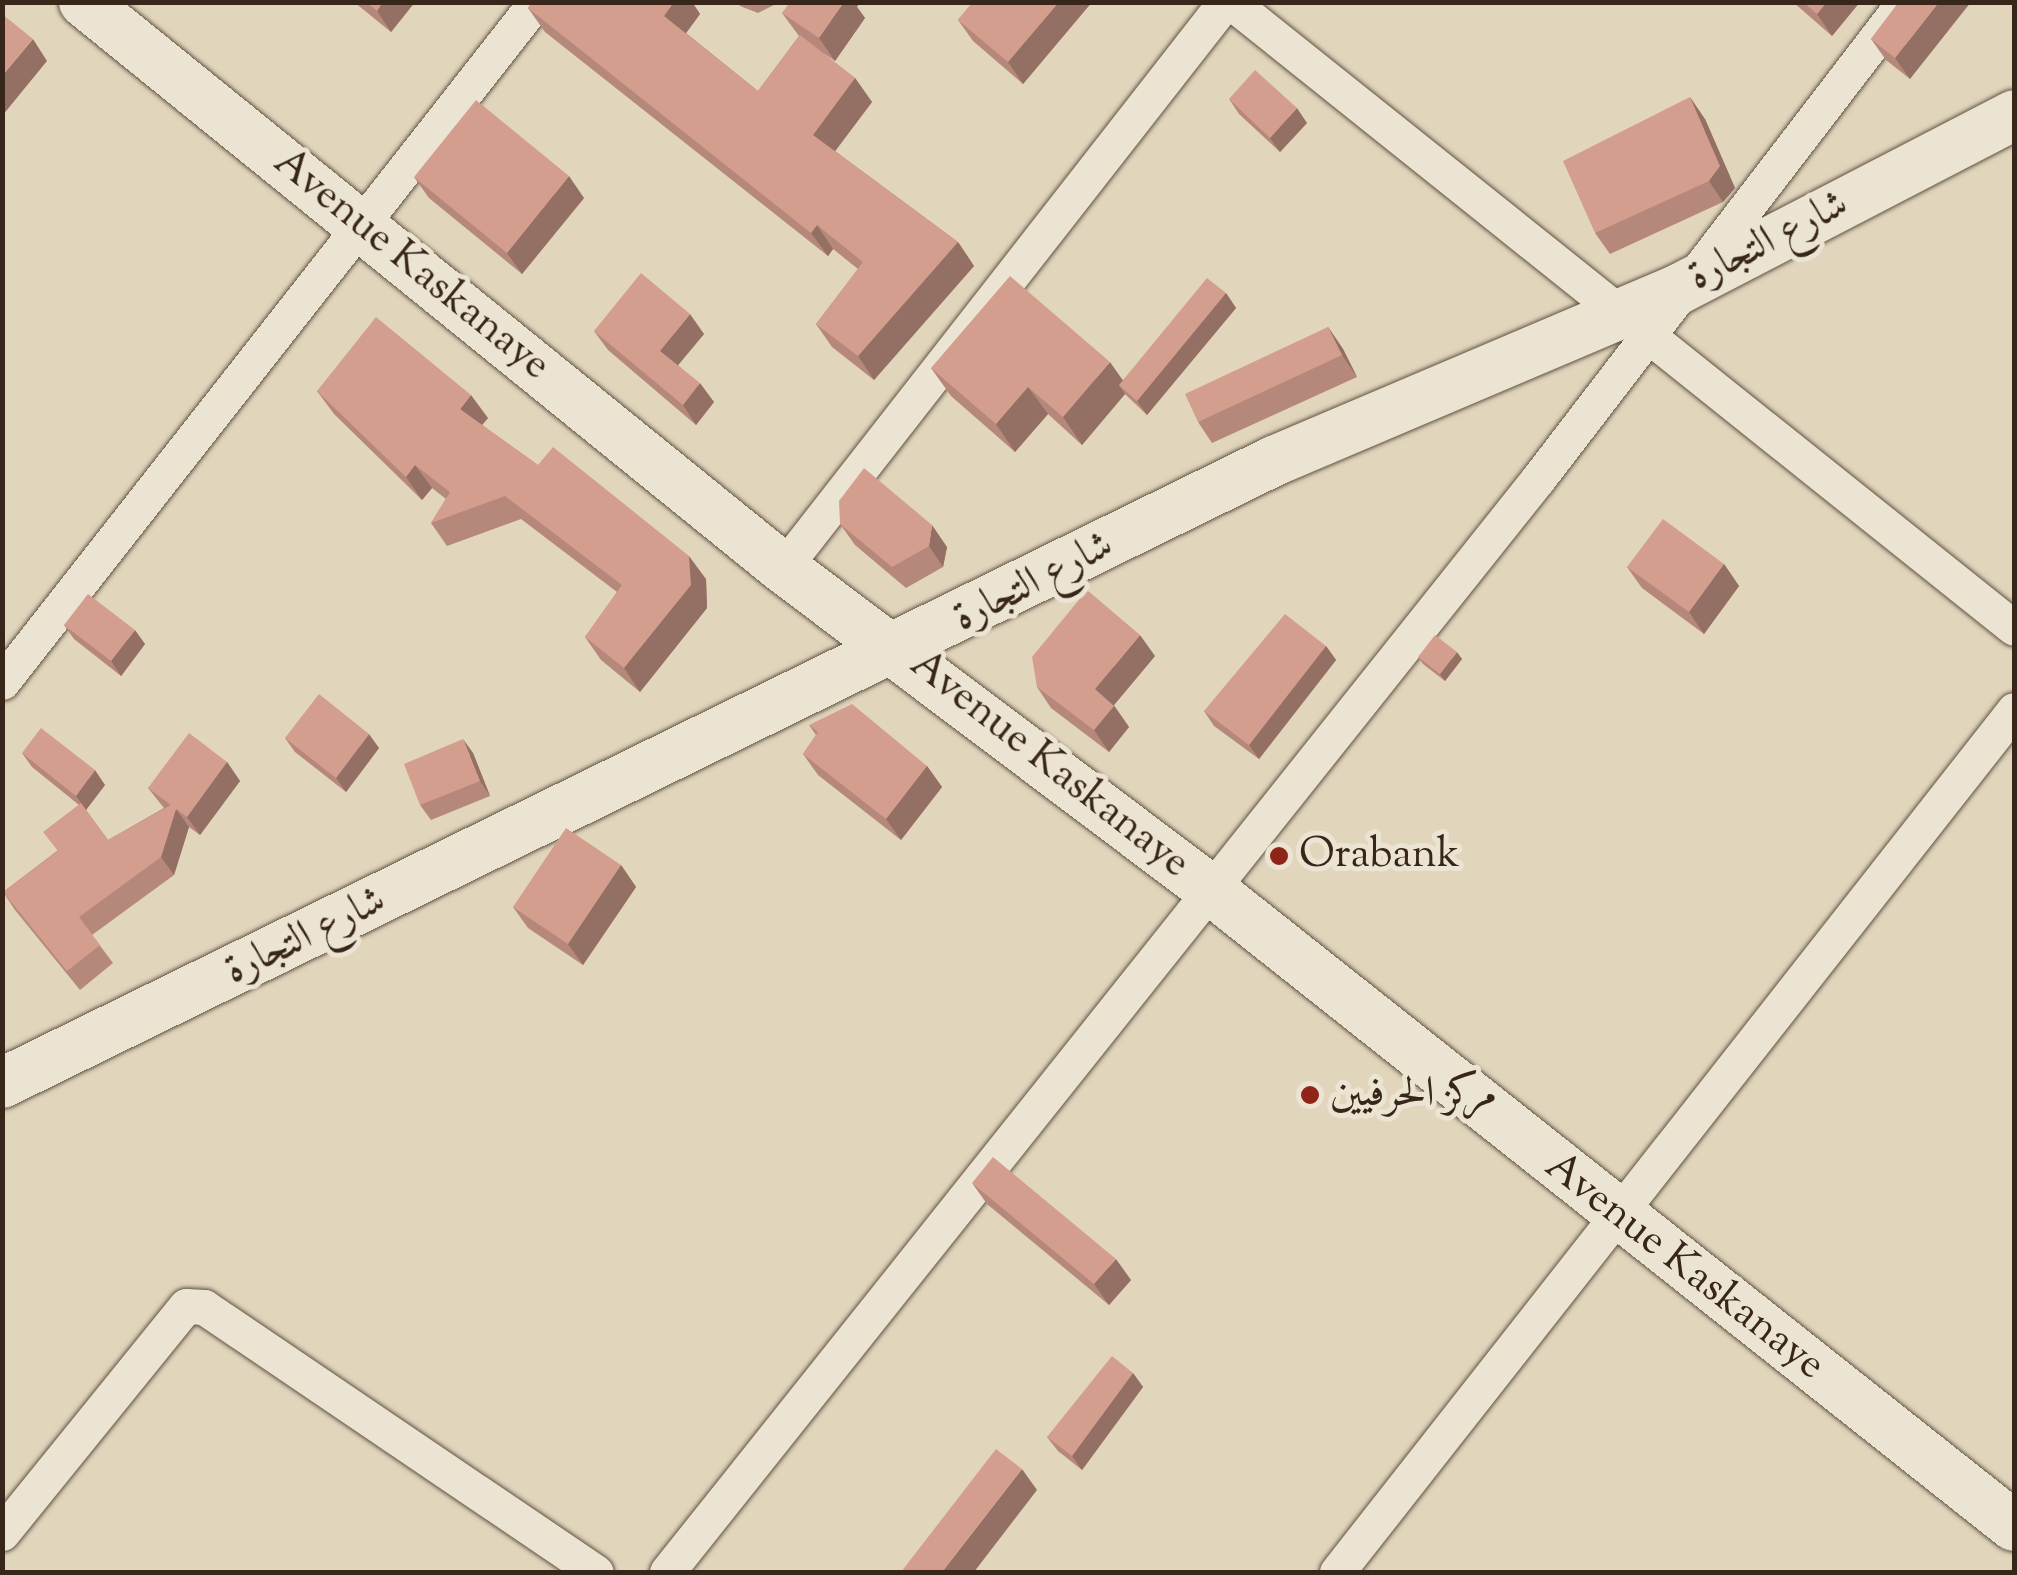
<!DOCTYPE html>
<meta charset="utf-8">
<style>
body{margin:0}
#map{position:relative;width:2017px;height:1575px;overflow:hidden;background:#e1d5bc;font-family:"Sorts Mill Goudy",Amiri,serif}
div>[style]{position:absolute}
.roads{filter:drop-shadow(0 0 2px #625242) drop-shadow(0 0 2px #625242)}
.street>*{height:35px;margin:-17.5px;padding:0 17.5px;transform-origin:17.5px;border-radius:17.5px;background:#ece4d3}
.secondary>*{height:50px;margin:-25px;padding:0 25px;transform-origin:25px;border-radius:25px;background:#ece4d3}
.wall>*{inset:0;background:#b6887b}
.shaded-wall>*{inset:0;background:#946f64}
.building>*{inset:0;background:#d49e8f}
.dots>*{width:28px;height:28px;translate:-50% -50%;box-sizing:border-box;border:5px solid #ece4d3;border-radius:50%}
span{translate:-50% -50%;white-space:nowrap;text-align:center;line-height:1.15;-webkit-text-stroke:10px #ece4d3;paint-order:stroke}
.street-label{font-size:42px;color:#372619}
.poi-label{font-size:42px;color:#372619}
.left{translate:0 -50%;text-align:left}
.frame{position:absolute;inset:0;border:5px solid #372619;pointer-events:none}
</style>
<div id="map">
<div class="roads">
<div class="street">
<i style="left:1231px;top:2px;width:1002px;rotate:38.64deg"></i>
<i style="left:783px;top:568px;width:718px;rotate:-52.01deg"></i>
<i style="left:2px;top:682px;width:865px;rotate:-51.86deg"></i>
<i style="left:2px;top:1533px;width:292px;rotate:-51deg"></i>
<i style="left:186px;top:1306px;width:18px;rotate:3deg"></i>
<i style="left:204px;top:1307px;width:473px;rotate:34.1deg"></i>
<i style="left:667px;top:1572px;width:1398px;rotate:-51.45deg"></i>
<i style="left:1538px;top:479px;width:601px;rotate:-52.5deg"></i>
<i style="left:1337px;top:1572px;width:1096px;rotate:-51.85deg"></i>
</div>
<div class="secondary">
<i style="left:84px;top:2px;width:899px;rotate:39deg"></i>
<i style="left:783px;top:568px;width:536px;rotate:36.96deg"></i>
<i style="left:1211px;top:890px;width:1024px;rotate:38.38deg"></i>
<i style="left:2px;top:1083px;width:1416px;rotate:-26.06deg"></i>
<i style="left:1274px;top:461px;width:438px;rotate:-23deg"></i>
<i style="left:1677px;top:290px;width:380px;rotate:-27.4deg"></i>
</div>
</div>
<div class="wall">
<i style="clip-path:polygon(354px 2px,415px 2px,391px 32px)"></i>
<i style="clip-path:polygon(532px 2px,692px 2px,700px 14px,686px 33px,758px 91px,799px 36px,782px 13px,857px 7px,865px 18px,835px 61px,820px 51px,855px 78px,872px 102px,835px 151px,958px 242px,974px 266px,874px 380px,832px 347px,816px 324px,858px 269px,833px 249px,828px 256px,545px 32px,528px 8px)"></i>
<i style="clip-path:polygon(737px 2px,780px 2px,758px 13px,740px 6px)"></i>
<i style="clip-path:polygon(973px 2px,1092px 2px,1023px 84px,973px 41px,958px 20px)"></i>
<i style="clip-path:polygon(1793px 2px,1860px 2px,1832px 36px)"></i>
<i style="clip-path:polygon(1899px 2px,1910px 79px,1886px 60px,1871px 39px)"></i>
<i style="clip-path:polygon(1229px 99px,1307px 123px,1280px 152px,1239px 114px)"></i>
<i style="clip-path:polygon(1705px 119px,1735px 188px,1723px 202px,1610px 254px,1595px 233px)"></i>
<i style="clip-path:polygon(414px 177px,584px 198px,522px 274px,429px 198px)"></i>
<i style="clip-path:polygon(1226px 293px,1236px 308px,1147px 415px,1125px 394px,1082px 445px,1048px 414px,1015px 452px,951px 396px,931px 368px,1123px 380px)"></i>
<i style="clip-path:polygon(1328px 327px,1343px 349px,1357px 377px,1212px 443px,1198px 422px)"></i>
<i style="clip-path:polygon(594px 331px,704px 334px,678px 365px,714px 402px,696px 425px,608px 350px)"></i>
<i style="clip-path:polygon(317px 391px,488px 418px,482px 425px,538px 465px,706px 579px,707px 608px,640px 692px,601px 660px,585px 637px,617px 592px,521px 519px,447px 546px,431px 523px,446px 499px,432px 488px,422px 500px,334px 414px)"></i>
<i style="clip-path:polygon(840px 524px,947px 547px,943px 567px,906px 588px,855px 545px)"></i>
<i style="clip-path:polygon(1724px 564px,1739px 586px,1704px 634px,1642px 588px,1627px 567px)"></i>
<i style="clip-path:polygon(64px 625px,145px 644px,121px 676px,74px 639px)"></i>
<i style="clip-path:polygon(1326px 646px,1336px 660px,1259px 759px,1214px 726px,1204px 711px)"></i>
<i style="clip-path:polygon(1155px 656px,1114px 705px,1129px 727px,1109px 752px,1051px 708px,1037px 687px)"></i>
<i style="clip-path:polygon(1418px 657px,1462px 659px,1445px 681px,1423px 664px)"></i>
<i style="clip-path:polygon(809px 725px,927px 766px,942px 787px,901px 840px,818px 775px,803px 754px,816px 735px)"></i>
<i style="clip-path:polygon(285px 738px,379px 748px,346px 792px,295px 752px)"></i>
<i style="clip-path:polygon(22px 753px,105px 785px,86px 810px,108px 840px,164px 808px,148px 788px,227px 762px,240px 781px,200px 835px,189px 827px,174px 875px,92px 935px,113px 963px,80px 990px,15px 910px,3px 892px,57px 851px,79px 805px,32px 767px)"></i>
<i style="clip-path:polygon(473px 753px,490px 796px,431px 820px,420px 805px)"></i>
<i style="clip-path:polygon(621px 865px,636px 887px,583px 965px,528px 928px,513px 907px)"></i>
<i style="clip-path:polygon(972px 1183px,1131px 1280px,1109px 1305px,987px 1204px)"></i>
<i style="clip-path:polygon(1133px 1373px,1143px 1387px,1082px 1470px,1058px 1451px,1047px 1437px)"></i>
</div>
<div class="shaded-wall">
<i style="clip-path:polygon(383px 2px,415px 2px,391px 32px,377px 11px)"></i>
<i style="clip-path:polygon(674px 2px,692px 2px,700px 14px,681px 40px,664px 16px)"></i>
<i style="clip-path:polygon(844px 2px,860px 2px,857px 7px,865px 18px,835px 61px,819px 38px)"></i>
<i style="clip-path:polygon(1059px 2px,1092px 2px,1023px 84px,1008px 62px)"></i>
<i style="clip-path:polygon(1827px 2px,1860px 2px,1832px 36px,1817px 14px)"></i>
<i style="clip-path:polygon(1939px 2px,1971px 2px,1910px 79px,1895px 58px)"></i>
<i style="clip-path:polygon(33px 39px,47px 61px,2px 116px,2px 76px)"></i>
<i style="clip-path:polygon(855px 78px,872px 102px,830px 158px,813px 135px)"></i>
<i style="clip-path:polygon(1690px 97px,1705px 119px,1735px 188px,1723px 202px,1709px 181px)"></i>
<i style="clip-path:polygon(1297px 108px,1307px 123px,1280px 152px,1270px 138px)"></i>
<i style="clip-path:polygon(569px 176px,584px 198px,522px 274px,507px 253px)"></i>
<i style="clip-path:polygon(817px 225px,833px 249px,828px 256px,811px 233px)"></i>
<i style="clip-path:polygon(958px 242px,974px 266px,874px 380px,858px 356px)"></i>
<i style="clip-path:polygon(1226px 293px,1236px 308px,1147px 415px,1137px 401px)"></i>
<i style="clip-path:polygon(690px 314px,704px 334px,674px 370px,660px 351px)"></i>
<i style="clip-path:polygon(1328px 327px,1343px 349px,1357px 377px,1342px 355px)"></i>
<i style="clip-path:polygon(1110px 362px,1129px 389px,1119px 385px,1125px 394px,1082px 445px,1063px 417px)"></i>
<i style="clip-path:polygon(700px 383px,714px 402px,696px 425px,683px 405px)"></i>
<i style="clip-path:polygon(1028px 387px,1048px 414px,1015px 452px,996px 424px)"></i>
<i style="clip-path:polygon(471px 395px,488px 418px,476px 432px,460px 409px)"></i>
<i style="clip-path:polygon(415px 465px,432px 488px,422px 500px,406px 477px)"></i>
<i style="clip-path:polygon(932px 525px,947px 547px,943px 567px,929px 546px)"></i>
<i style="clip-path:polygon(689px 556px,706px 579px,707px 608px,640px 692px,624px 668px)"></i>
<i style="clip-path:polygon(1724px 564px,1739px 586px,1704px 634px,1689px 612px)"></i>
<i style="clip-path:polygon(135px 630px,145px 644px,121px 676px,111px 661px)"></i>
<i style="clip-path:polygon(1140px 635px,1155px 656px,1109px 711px,1095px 689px)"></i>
<i style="clip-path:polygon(1326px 646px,1336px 660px,1259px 759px,1249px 745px)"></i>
<i style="clip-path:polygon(1457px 652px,1462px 659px,1445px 681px,1440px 674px)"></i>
<i style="clip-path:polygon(1114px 706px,1129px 727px,1109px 752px,1094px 730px)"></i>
<i style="clip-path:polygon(369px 734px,379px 748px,346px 792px,336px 778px)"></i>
<i style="clip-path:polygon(463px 739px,473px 753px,490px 796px,480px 781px)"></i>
<i style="clip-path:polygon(227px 762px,240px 781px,200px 835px,187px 817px)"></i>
<i style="clip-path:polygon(927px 766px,942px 787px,901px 840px,886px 819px)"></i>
<i style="clip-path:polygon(95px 770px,105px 785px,86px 810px,76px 796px)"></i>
<i style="clip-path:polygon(176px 809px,189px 827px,174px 875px,161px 857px)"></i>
<i style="clip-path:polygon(621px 865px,636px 887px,583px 965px,568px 944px)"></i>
<i style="clip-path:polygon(1116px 1259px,1131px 1280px,1109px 1305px,1094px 1284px)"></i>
<i style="clip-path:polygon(1133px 1373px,1143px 1387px,1082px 1470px,1072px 1456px)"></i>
<i style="clip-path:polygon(1022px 1469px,1037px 1490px,974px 1572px,942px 1572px)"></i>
</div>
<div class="building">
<i style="clip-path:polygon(366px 2px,383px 2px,377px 11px)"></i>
<i style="clip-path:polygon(532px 2px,674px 2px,664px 16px,758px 91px,800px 35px,855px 78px,813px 135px,958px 242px,858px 356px,816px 324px,863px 262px,817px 225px,811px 233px,528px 8px)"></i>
<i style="clip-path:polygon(790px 2px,844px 2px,819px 38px,782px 13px)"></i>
<i style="clip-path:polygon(973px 2px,1059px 2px,1008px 62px,958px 20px)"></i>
<i style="clip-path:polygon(1803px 2px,1827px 2px,1817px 14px)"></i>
<i style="clip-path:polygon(1899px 2px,1939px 2px,1895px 58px,1871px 39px)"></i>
<i style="clip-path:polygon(2px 14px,33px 39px,2px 76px)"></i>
<i style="clip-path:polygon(1255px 70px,1297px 108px,1270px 138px,1229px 99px)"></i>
<i style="clip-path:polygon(1690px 97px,1720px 166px,1709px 181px,1595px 233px,1563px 161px)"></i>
<i style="clip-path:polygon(476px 100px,569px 176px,507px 253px,414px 177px)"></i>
<i style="clip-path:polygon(641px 273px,690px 314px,660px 351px,700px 383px,683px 405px,594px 331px)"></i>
<i style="clip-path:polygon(1010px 276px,1110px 362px,1063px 417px,1028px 387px,996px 424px,931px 368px)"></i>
<i style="clip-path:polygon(1207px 278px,1226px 293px,1137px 401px,1119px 385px)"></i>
<i style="clip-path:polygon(376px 317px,471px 395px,460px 409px,538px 465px,553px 447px,689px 556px,691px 585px,624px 668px,585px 637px,622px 585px,505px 496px,431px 523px,450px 492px,415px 465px,406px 477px,317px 391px)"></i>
<i style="clip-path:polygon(1328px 327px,1342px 355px,1198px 422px,1185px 394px)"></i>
<i style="clip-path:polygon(864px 468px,932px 525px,929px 546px,892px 567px,840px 524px,839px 501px)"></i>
<i style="clip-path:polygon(1663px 519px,1724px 564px,1689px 612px,1627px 567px)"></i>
<i style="clip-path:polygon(1087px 590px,1140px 635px,1095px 689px,1114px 706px,1094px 730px,1037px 687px,1032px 657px)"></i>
<i style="clip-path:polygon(88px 594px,135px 630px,111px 661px,64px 625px)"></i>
<i style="clip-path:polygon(1285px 614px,1326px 646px,1249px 745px,1204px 711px)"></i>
<i style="clip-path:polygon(1435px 635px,1457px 652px,1440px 674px,1418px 657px)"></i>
<i style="clip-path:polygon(319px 694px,369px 734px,336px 778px,285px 738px)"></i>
<i style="clip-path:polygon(852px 704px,927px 766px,886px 819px,803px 754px,818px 732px,809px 725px)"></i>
<i style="clip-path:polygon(41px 728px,95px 770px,76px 796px,22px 753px)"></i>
<i style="clip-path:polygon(189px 733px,227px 762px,187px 817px,176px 809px,161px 857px,79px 917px,100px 945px,67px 971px,3px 892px,58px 851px,43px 832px,81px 803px,108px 840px,171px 805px,148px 788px)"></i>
<i style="clip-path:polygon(463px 739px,480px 781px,420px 805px,404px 764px)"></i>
<i style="clip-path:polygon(566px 828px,621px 865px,568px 944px,513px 907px)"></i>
<i style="clip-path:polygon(993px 1157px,1116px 1259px,1094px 1284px,972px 1183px)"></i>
<i style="clip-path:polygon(1112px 1356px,1133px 1373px,1072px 1456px,1047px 1437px)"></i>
<i style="clip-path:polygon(996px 1449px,1022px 1469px,942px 1572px,901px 1572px)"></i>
</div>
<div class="dots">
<i style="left:1279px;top:856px;background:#8f2418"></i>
<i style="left:1310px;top:1095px;background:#8f2418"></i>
</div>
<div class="street-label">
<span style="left:1769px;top:242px;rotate:-27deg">شارع التجارة</span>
<span style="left:411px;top:265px;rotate:39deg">Avenue Kaskanaye</span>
<span style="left:1034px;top:583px;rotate:-27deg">شارع التجارة</span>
<span style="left:1049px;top:765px;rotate:38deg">Avenue Kaskanaye</span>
<span style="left:306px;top:937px;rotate:-26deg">شارع التجارة</span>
<span style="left:1684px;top:1267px;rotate:38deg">Avenue Kaskanaye</span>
</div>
<div class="poi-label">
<span class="left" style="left:1299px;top:856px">Orabank</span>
<span class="left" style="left:1330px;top:1095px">مركز الحرفيين</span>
</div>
<div class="frame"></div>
</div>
